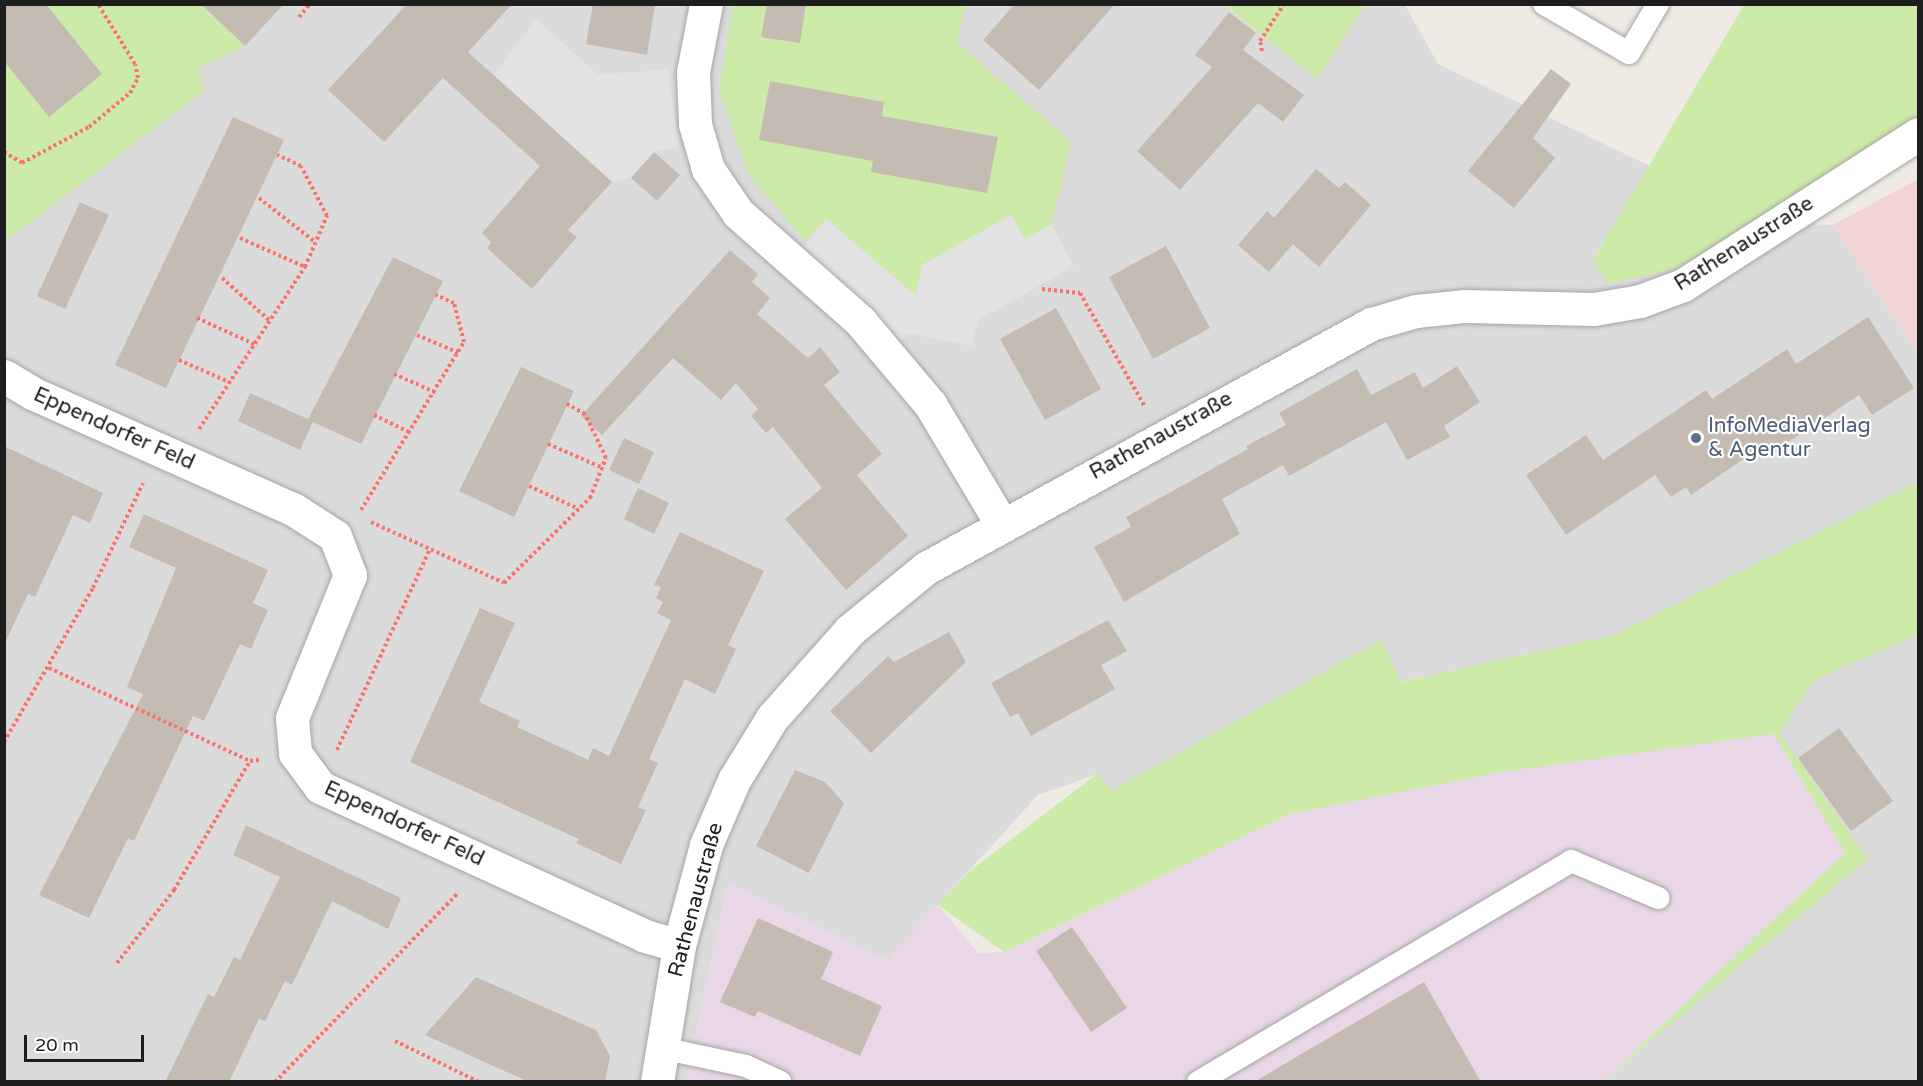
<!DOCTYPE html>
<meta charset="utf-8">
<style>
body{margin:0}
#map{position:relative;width:1923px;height:1086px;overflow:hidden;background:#efebe4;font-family:"Varela Round",sans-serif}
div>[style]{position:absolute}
.residential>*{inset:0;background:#dcdbdb}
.commercial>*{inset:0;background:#f1d3d3}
.industrial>*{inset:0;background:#e9d6e6}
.grass>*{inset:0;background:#cceba9}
.parking>*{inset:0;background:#e2e2e2}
.building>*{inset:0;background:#c4bbb3}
.path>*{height:4px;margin-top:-2px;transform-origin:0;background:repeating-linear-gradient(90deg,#fc7269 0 3px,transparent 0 6px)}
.roads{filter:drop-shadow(0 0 2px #a5a5a5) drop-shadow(0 0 2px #a5a5a5)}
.lane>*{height:22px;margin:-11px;padding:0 11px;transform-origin:11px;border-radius:11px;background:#fff}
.street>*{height:33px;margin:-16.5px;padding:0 16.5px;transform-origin:16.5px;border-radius:16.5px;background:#fff}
.dots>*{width:16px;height:16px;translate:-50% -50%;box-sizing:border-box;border:3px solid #fff;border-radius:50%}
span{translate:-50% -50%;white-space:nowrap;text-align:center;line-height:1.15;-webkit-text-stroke:4.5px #fff;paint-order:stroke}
.street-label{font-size:21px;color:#1e1e1e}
.service-label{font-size:21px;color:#4e5e75}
.left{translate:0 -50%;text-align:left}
.frame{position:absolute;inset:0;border:6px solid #1e1e1e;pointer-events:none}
.scale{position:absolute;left:24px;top:1035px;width:120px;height:27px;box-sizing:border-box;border:3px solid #1e1e1e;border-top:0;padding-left:8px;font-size:18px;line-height:21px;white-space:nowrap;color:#1e1e1e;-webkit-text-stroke:4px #fff;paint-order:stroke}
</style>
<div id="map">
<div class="residential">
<i style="clip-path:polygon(5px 5px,1224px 5px,1317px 79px,1365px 5px,1405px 5px,1438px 64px,1650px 166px,1593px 259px,1764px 223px,1833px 225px,1918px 354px,1918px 482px,1615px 635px,1400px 682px,1380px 641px,1111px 791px,1098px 774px,1038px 795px,887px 961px,728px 883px,686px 1081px,5px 1082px)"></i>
<i style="clip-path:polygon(1918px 634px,1918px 1081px,1603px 1082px,1778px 734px,1814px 680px)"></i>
</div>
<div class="commercial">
<i style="clip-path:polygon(1918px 179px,1918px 354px,1833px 225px)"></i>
</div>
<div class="industrial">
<i style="clip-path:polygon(1774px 734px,1845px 853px,1603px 1081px,686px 1082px,728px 883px,886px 961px,938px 905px,978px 953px,1004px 952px,1290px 814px,1653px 739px)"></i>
</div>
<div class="grass">
<i style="clip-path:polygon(5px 5px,201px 5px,245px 46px,198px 68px,204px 91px,5px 241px)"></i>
<i style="clip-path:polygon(733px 5px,966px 5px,957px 42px,1071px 143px,1051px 225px,1025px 239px,1011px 215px,916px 296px,827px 219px,805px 241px,748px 174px,719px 88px)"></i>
<i style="clip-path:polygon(1224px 5px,1365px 5px,1317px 79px)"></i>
<i style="clip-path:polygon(1744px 5px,1918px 5px,1918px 118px,1681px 267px,1608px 284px,1593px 260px)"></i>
<i style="clip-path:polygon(1918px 482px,1918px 634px,1814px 680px,1779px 733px,1868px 859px,1603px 1081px,1845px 853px,1774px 734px,1502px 772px,1290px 814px,1004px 952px,938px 905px,970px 871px,1098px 773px,1111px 791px,1381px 640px,1401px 682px,1615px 635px)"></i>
</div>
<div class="parking">
<i style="clip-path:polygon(536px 19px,597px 74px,668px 70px,679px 147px,654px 152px,631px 178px,612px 182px,494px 75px)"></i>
<i style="clip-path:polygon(1011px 215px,1025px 239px,1051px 225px,1074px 266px,978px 320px,972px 346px,908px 333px,888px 354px,794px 260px,826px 219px,916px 296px,922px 265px)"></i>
</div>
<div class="building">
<i style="clip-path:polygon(4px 4px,46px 4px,102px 74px,49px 117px,4px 61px)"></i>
<i style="clip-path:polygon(201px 4px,284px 4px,245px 46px)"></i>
<i style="clip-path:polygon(407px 4px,512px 4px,468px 52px,612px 182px,568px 230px,577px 237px,532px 289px,487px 248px,491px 242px,482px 233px,540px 166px,443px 78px,384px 142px,328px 90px)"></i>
<i style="clip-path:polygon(593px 4px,655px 4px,647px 55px,586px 44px)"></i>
<i style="clip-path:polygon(767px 4px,806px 4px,800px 43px,761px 37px)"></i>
<i style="clip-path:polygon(1015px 4px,1115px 4px,1039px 90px,983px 40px)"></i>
<i style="clip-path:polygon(1229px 12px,1256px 33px,1243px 50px,1304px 95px,1283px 122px,1258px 103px,1180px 190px,1137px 151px,1212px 67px,1195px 55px)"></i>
<i style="clip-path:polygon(1551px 69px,1571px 84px,1533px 138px,1555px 158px,1514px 208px,1468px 171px)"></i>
<i style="clip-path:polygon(770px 81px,884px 102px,882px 116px,998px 137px,987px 193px,871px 172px,873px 161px,759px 140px)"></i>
<i style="clip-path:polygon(233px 117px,284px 140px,166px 388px,115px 365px)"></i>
<i style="clip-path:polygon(654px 152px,680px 175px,657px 201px,631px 178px)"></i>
<i style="clip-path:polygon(1316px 169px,1339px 188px,1345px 182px,1371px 205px,1319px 267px,1293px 244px,1269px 272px,1238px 245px,1267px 211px,1274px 218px)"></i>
<i style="clip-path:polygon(80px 202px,109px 215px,65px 309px,37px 296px)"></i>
<i style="clip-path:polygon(1166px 246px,1210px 328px,1153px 359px,1109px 277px)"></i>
<i style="clip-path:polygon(730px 250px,758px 274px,752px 282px,770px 298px,757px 314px,808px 358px,820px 347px,840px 372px,824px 385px,882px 454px,857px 475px,908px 536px,846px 590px,785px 519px,822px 488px,773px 427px,766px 433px,751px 416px,758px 409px,736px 383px,721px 400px,673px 358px,602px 435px,581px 416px)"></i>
<i style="clip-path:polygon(393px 257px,443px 281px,361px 444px,313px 422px,300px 450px,238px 421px,250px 393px,308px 419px)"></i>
<i style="clip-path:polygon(1056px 308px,1101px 389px,1045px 420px,1000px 339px)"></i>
<i style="clip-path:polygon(1868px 317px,1914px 388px,1872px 415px,1859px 395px,1770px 454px,1764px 445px,1691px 495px,1686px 487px,1671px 497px,1655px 475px,1566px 535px,1526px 475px,1586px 435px,1603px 460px,1706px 390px,1712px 399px,1787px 349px,1796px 364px)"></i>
<i style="clip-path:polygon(1457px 366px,1480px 402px,1444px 426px,1450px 437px,1407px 460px,1386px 422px,1289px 476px,1283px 465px,1222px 499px,1240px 534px,1124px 602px,1094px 547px,1131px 527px,1126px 517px,1248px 449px,1246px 446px,1286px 425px,1279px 413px,1357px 369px,1371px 395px,1415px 372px,1423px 388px)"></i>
<i style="clip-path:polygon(521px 367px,574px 391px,514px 517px,459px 491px)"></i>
<i style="clip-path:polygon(624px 438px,654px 452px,639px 484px,609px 470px)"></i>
<i style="clip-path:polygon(4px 446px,103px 493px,90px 523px,73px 515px,35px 597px,28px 594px,4px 645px)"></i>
<i style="clip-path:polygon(638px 488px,669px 503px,654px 534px,624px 519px)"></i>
<i style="clip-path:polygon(144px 514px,268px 570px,253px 603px,268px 610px,251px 649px,240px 644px,204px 721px,193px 716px,134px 841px,128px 838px,89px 918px,39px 895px,143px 694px,127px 687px,176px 568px,129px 547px)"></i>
<i style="clip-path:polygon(680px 532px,764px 571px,728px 645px,736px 649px,715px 694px,685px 679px,649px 759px,658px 763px,638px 807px,646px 810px,621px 864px,576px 843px,579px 839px,410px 762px,480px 608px,515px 623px,479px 702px,520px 721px,517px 727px,588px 760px,593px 748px,609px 756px,671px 620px,657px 613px,663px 602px,656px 598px,661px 587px,654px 585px)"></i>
<i style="clip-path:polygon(1108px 620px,1127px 651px,1101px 665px,1115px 689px,1031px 736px,1018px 713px,1010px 717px,991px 683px)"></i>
<i style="clip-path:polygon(949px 632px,966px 662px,871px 753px,830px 711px,888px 656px,894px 662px)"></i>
<i style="clip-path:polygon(1839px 728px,1893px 801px,1851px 831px,1798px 758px)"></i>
<i style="clip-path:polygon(795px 770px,825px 782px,844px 803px,809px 873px,756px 846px)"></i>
<i style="clip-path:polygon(246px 825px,401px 898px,388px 929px,332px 901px,292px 985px,285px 981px,265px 1021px,259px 1019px,229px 1082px,165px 1082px,208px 994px,214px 997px,234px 957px,240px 960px,280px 877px,233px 855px)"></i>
<i style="clip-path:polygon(758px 918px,833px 952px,821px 979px,882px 1006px,860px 1056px,758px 1011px,755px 1017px,720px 1002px)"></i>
<i style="clip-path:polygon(1072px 927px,1127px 1008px,1091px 1032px,1036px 951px)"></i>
<i style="clip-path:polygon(476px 977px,596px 1030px,610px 1056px,605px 1082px,529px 1082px,425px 1035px)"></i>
<i style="clip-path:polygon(1424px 982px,1481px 1082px,1254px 1082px)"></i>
</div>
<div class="path">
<i style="left:299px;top:17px;width:17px;rotate:-50deg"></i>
<i style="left:1262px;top:51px;width:10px;rotate:-101deg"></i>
<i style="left:1260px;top:41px;width:44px;rotate:-57deg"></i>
<i style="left:4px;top:152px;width:21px;rotate:31deg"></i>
<i style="left:22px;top:163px;width:76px;rotate:-28.2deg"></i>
<i style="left:89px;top:127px;width:53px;rotate:-39.7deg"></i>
<i style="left:130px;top:93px;width:17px;rotate:-62deg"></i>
<i style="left:138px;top:78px;width:14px;rotate:-102deg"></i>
<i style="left:135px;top:64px;width:70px;rotate:-121.7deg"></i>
<i style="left:259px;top:198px;width:71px;rotate:38.2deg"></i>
<i style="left:240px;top:238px;width:71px;rotate:24deg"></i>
<i style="left:222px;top:278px;width:63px;rotate:41.8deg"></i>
<i style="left:1042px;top:289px;width:38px;rotate:6deg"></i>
<i style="left:1080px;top:293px;width:131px;rotate:60.3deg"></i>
<i style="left:197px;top:318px;width:63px;rotate:24.5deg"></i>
<i style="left:417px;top:335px;width:46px;rotate:23.2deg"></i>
<i style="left:179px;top:360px;width:55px;rotate:23.7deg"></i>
<i style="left:394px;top:374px;width:47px;rotate:23.8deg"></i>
<i style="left:374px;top:415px;width:41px;rotate:25.9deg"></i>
<i style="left:199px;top:429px;width:194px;rotate:-56.8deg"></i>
<i style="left:305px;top:267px;width:56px;rotate:-66.7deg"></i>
<i style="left:327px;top:216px;width:56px;rotate:-117.5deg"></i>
<i style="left:301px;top:166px;width:26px;rotate:-155deg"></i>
<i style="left:548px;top:444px;width:60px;rotate:23.6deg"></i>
<i style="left:529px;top:486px;width:55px;rotate:24.7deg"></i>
<i style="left:361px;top:510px;width:197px;rotate:-58.5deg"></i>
<i style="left:464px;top:342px;width:40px;rotate:-104.4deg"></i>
<i style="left:454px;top:303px;width:20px;rotate:-156deg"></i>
<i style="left:371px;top:522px;width:146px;rotate:24.6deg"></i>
<i style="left:504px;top:583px;width:121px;rotate:-44.7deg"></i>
<i style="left:590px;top:498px;width:43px;rotate:-68.2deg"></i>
<i style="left:606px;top:458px;width:49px;rotate:-115.5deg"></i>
<i style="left:585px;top:414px;width:21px;rotate:-151deg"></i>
<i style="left:49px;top:668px;width:221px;rotate:24.8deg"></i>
<i style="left:250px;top:761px;width:9px;rotate:-6deg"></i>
<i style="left:4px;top:742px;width:178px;rotate:-60deg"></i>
<i style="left:93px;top:588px;width:116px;rotate:-64.5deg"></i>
<i style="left:337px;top:750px;width:221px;rotate:-65.2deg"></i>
<i style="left:117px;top:963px;width:93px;rotate:-52deg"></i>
<i style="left:174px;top:890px;width:150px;rotate:-59.5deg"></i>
<i style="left:395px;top:1041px;width:93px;rotate:26deg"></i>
<i style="left:275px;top:1082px;width:264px;rotate:-45.9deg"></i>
</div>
<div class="roads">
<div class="lane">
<i style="left:1544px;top:4px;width:98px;rotate:30deg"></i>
<i style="left:1629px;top:53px;width:57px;rotate:-59.4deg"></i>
<i style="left:661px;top:1048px;width:87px;rotate:12deg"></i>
<i style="left:746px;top:1066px;width:38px;rotate:25deg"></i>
<i style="left:1198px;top:1082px;width:434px;rotate:-30.6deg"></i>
<i style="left:1571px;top:861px;width:95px;rotate:23deg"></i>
</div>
<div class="street">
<i style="left:706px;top:4px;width:69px;rotate:100.8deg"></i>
<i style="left:693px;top:72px;width:52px;rotate:87.8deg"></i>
<i style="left:695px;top:124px;width:47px;rotate:73.9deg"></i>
<i style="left:708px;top:169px;width:53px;rotate:55.7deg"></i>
<i style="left:738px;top:213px;width:163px;rotate:41.5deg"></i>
<i style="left:860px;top:321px;width:109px;rotate:49.9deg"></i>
<i style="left:930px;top:404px;width:139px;rotate:59.2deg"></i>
<i style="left:4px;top:376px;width:33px;rotate:31deg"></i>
<i style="left:32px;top:393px;width:286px;rotate:24deg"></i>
<i style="left:293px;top:509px;width:50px;rotate:32.7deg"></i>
<i style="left:335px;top:536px;width:42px;rotate:69deg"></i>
<i style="left:350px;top:575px;width:154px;rotate:112.1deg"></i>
<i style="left:292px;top:718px;width:35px;rotate:85deg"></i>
<i style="left:295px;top:753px;width:42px;rotate:53.7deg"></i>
<i style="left:320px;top:787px;width:358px;rotate:24.6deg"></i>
<i style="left:645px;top:936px;width:35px;rotate:16deg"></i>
<i style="left:657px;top:1082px;width:138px;rotate:-80.8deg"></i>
<i style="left:679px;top:946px;width:105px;rotate:-75deg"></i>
<i style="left:706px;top:845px;width:71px;rotate:-66.7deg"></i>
<i style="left:734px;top:780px;width:73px;rotate:-58.5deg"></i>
<i style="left:772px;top:718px;width:118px;rotate:-48.4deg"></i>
<i style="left:850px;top:630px;width:98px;rotate:-39.2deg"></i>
<i style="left:926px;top:568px;width:508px;rotate:-28.74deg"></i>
<i style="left:1371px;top:324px;width:47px;rotate:-16.1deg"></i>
<i style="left:1416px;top:311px;width:48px;rotate:-5.9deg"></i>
<i style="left:1464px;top:306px;width:130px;rotate:1.3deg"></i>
<i style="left:1594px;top:309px;width:47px;rotate:-9.9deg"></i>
<i style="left:1640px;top:301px;width:46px;rotate:-20.4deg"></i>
<i style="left:1683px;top:285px;width:279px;rotate:-32.7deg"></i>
</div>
</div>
<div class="dots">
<i style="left:1696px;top:438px;background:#5c6f8a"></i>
</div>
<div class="street-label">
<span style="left:1744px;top:244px;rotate:-32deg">Rathenaustraße</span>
<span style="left:114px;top:429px;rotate:24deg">Eppendorfer Feld</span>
<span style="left:1161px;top:436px;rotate:-29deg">Rathenaustraße</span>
<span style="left:404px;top:824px;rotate:25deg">Eppendorfer Feld</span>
<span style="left:696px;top:900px;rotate:-75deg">Rathenaustraße</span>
</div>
<div class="service-label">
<span class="left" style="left:1708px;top:438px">InfoMediaVerlag<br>&amp; Agentur</span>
</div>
<div class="frame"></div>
<div class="scale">20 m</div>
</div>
